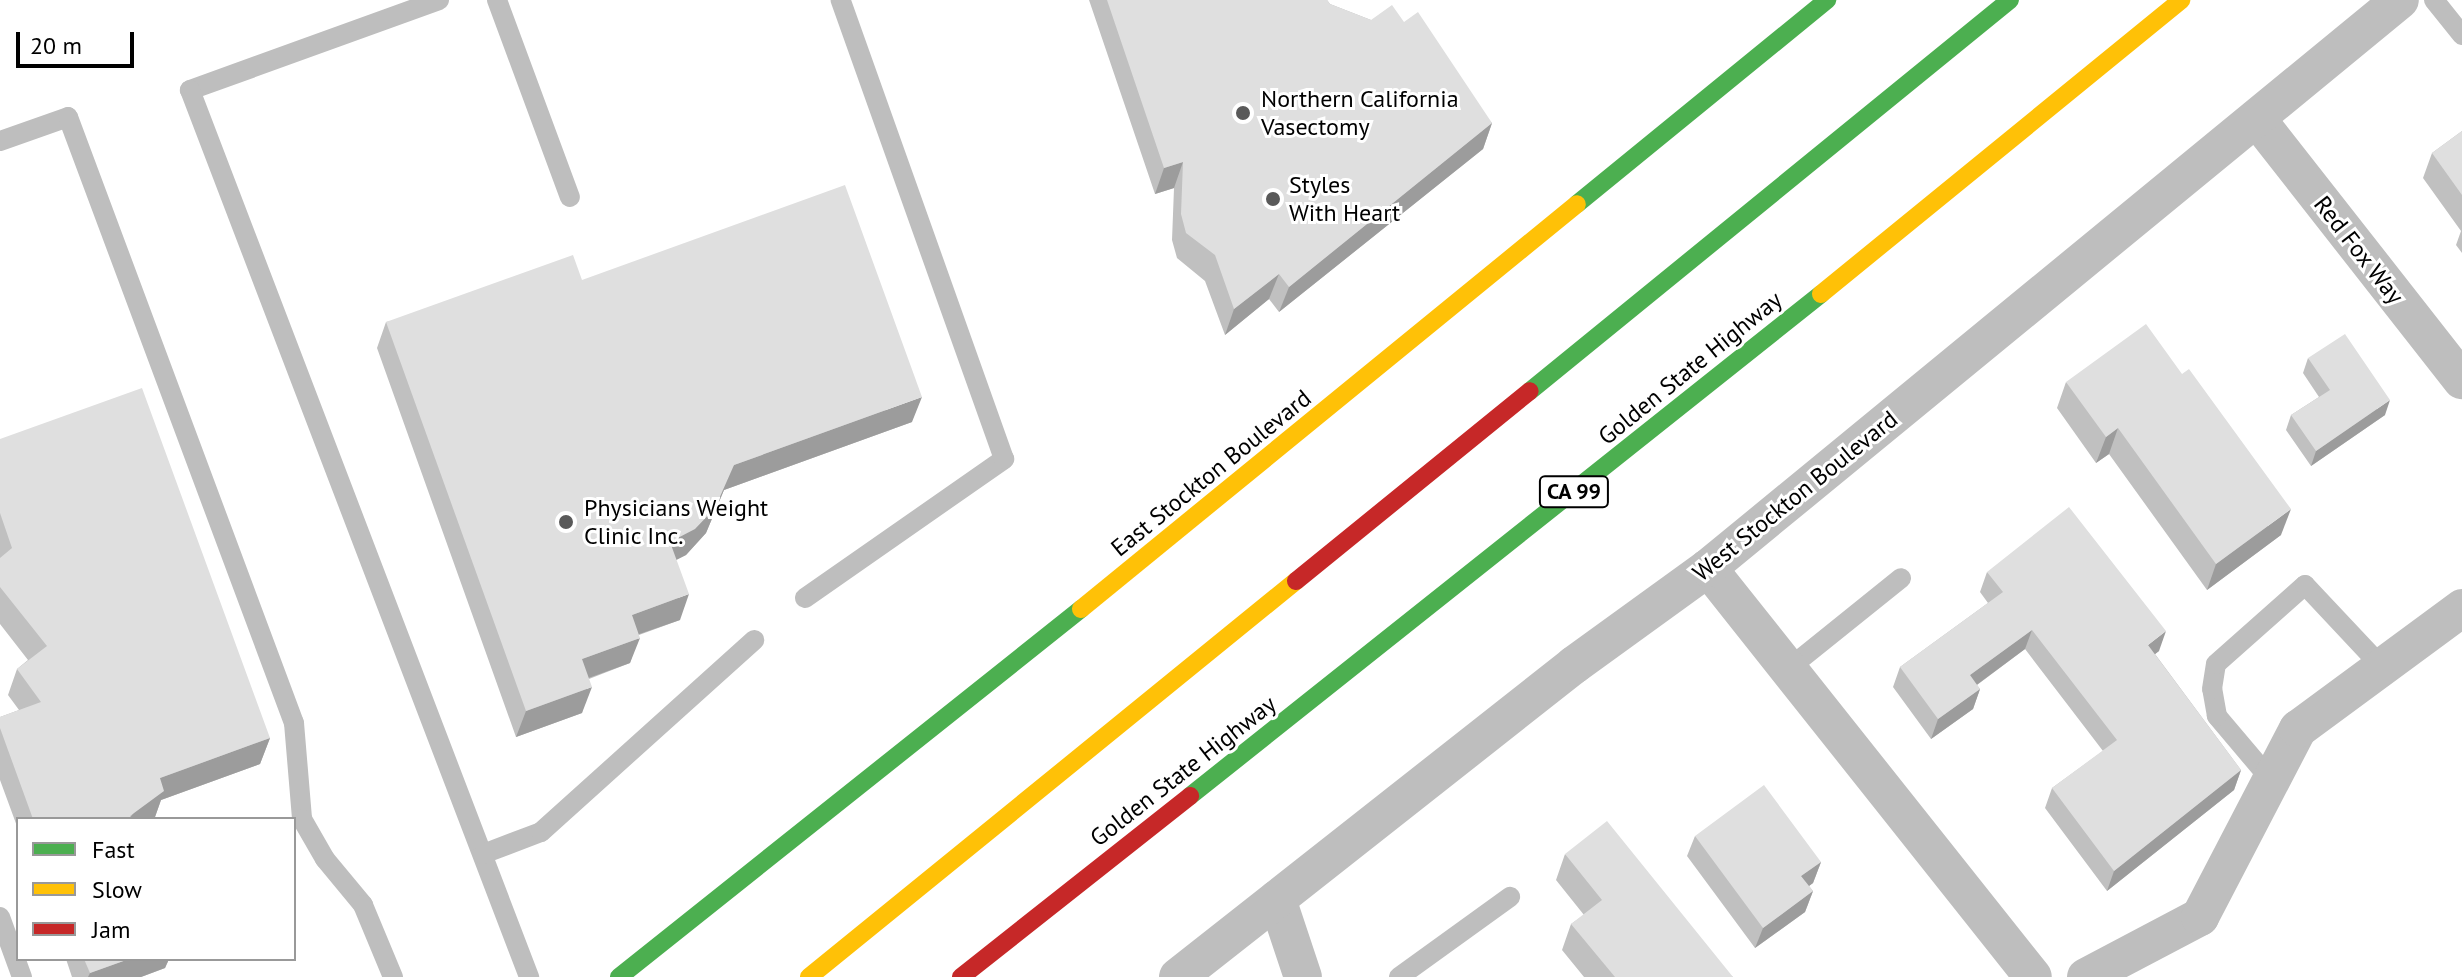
<!DOCTYPE html>
<style>
body{margin:0}
#map{position:relative;width:2462px;height:977px;overflow:hidden;background:#fff;font-family:"PT Sans",sans-serif}
div>[style]{position:absolute}
.lane>*{height:20px;margin:-10px;padding:0 10px;transform-origin:10px;border-radius:10px;background:#bebebe}
.street>*{height:38px;margin:-19px;padding:0 19px;transform-origin:19px;border-radius:19px;background:#bebebe}
.fast>*{height:18px;margin:-9px;padding:0 9px;transform-origin:9px;border-radius:9px;background:#4caf50}
.slow>*{height:18px;margin:-9px;padding:0 9px;transform-origin:9px;border-radius:9px;background:#ffc107}
.jam>*{height:18px;margin:-9px;padding:0 9px;transform-origin:9px;border-radius:9px;background:#c62828}
.wall>*{inset:0;background:#c0c0c0}
.shaded-wall>*{inset:0;background:#9c9c9c}
.building>*{inset:0;background:#dfdfdf}
.dots>*{width:22px;height:22px;translate:-50% -50%;box-sizing:border-box;border:4px solid #fff;border-radius:50%}
span{translate:-50% -50%;white-space:nowrap;text-align:center;line-height:1.15;-webkit-text-stroke:6px #fff;paint-order:stroke}
.shield-label span{padding:2px 6px;background:#fff;border:2px solid;border-radius:6px;-webkit-text-stroke-width:0}
.shield-label{font-size:22px;color:#000;font-weight:700}
.poi-label{font-size:24px;color:#000}
.left{translate:0 -50%;text-align:left}
.street-label{font-size:24px;color:#000}
.legend{position:absolute;left:16px;top:817px;width:280px;height:144px;box-sizing:border-box;background:#fff;border:2px solid #999;margin:0;padding:10px 14px;list-style:none;font-size:24px;color:#000}
.legend li{display:flex;align-items:center;gap:16px;height:40px}
.legend b{width:40px;border:2px solid #999}
.scale{position:absolute;left:16px;top:32px;width:118px;height:36px;box-sizing:border-box;border:4px solid #000;border-top:0;padding-left:10px;font-size:24px;line-height:28px;white-space:nowrap;color:#000;-webkit-text-stroke:6px #fff;paint-order:stroke}
</style>
<div id="map">
<div class="lane">
<i style="left:439px;top:0;width:265px;rotate:160.1deg"></i>
<i style="left:190px;top:90px;width:950px;rotate:69.08deg"></i>
<i style="left:497px;top:0;width:210px;rotate:69.7deg"></i>
<i style="left:2434px;top:0;width:45px;rotate:51.3deg"></i>
<i style="left:0;top:141px;width:72px;rotate:-19.4deg"></i>
<i style="left:68px;top:117px;width:647px;rotate:69.55deg"></i>
<i style="left:294px;top:723px;width:96px;rotate:85.2deg"></i>
<i style="left:302px;top:819px;width:46px;rotate:60.1deg"></i>
<i style="left:325px;top:859px;width:60px;rotate:50.4deg"></i>
<i style="left:363px;top:905px;width:78px;rotate:67.4deg"></i>
<i style="left:805px;top:598px;width:243px;rotate:-34.9deg"></i>
<i style="left:1004px;top:459px;width:487px;rotate:-109.6deg"></i>
<i style="left:1788px;top:669px;width:145px;rotate:-38.8deg"></i>
<i style="left:2271px;top:780px;width:84px;rotate:-130.2deg"></i>
<i style="left:2217px;top:716px;width:27px;rotate:-100deg"></i>
<i style="left:2212px;top:689px;width:25px;rotate:-81deg"></i>
<i style="left:2216px;top:664px;width:119px;rotate:-41.6deg"></i>
<i style="left:2305px;top:585px;width:112px;rotate:46.8deg"></i>
<i style="left:483px;top:854px;width:62px;rotate:-20.8deg"></i>
<i style="left:541px;top:832px;width:287px;rotate:-42deg"></i>
<i style="left:0;top:917px;width:64px;rotate:69.9deg"></i>
<i style="left:1399px;top:977px;width:137px;rotate:-35.8deg"></i>
</div>
<div class="street">
<i style="left:2257px;top:119px;width:332px;rotate:51.9deg"></i>
<i style="left:1708px;top:568px;width:522px;rotate:51.53deg"></i>
<i style="left:1277px;top:899px;width:82px;rotate:71.6deg"></i>
<i style="left:1178px;top:977px;width:504px;rotate:-38.23deg"></i>
<i style="left:1574px;top:665px;width:165px;rotate:-35.9deg"></i>
<i style="left:1708px;top:568px;width:895px;rotate:-39.38deg"></i>
<i style="left:2086px;top:977px;width:129px;rotate:-27.8deg"></i>
<i style="left:2200px;top:917px;width:212px;rotate:-62.5deg"></i>
<i style="left:2298px;top:729px;width:204px;rotate:-36.4deg"></i>
</div>
<div class="fast">
<i style="left:1577px;top:204px;width:323px;rotate:-39.2deg"></i>
<i style="left:1530px;top:391px;width:619px;rotate:-39.17deg"></i>
<i style="left:1190px;top:796px;width:806px;rotate:-38.5deg"></i>
<i style="left:619px;top:977px;width:591px;rotate:-38.54deg"></i>
</div>
<div class="slow">
<i style="left:1821px;top:294px;width:465px;rotate:-39.2deg"></i>
<i style="left:1081px;top:609px;width:640px;rotate:-39.23deg"></i>
<i style="left:809px;top:977px;width:628px;rotate:-39.12deg"></i>
</div>
<div class="jam">
<i style="left:1296px;top:581px;width:301px;rotate:-39.1deg"></i>
<i style="left:961px;top:977px;width:292px;rotate:-38.3deg"></i>
</div>
<div class="wall">
<i style="clip-path:polygon(1089px 0,1327px 0,1330px 4px,1371px 20px,1404px 22px,1492px 123px,1483px 149px,1279px 312px,1269px 299px,1225px 335px,1205px 281px,1177px 258px,1172px 240px,1174px 188px,1155px 194px)"></i>
<i style="clip-path:polygon(2462px 131px,2462px 253px,2456px 245px,2461px 231px,2423px 178px,2432px 153px)"></i>
<i style="clip-path:polygon(582px 280px,912px 422px,724px 490px,706px 533px,686px 555px,676px 560px,680px 620px,639px 635px,630px 663px,589px 679px,582px 713px,516px 737px,377px 348px,386px 322px)"></i>
<i style="clip-path:polygon(2308px 358px,2385px 415px,2311px 466px,2286px 430px,2291px 415px,2319px 397px,2303px 373px)"></i>
<i style="clip-path:polygon(2066px 382px,2281px 535px,2207px 590px,2109px 454px,2096px 463px,2057px 408px)"></i>
<i style="clip-path:polygon(0 439px,270px 738px,260px 764px,161px 800px,155px 817px,152px 819px,18px 819px,18px 829px,0 780px,0 717px,19px 710px,8px 695px,17px 669px,28px 660px,0 624px)"></i>
<i style="clip-path:polygon(1987px 572px,2159px 651px,2155px 654px,2241px 770px,2234px 790px,2107px 891px,2045px 808px,2052px 788px,2103px 751px,2025px 649px,1977px 685px,1980px 689px,1973px 709px,1931px 739px,1893px 687px,1900px 667px,1988px 603px,1980px 592px)"></i>
<i style="clip-path:polygon(1695px 836px,1821px 862px,1813px 883px,1809px 886px,1813px 891px,1805px 912px,1755px 948px,1687px 856px)"></i>
<i style="clip-path:polygon(1565px 854px,1733px 977px,1584px 977px,1562px 950px,1571px 924px,1584px 915px,1556px 880px)"></i>
<i style="clip-path:polygon(66px 959px,169px 959px,165px 968px,141px 977px,72px 977px)"></i>
</div>
<div class="shaded-wall">
<i style="clip-path:polygon(1492px 123px,1483px 149px,1279px 312px,1289px 287px)"></i>
<i style="clip-path:polygon(1183px 162px,1174px 188px,1155px 194px,1164px 168px)"></i>
<i style="clip-path:polygon(1279px 274px,1269px 299px,1225px 335px,1234px 309px)"></i>
<i style="clip-path:polygon(922px 397px,912px 422px,724px 490px,706px 533px,686px 555px,660px 568px,670px 542px,734px 465px)"></i>
<i style="clip-path:polygon(2390px 400px,2385px 415px,2311px 466px,2316px 451px)"></i>
<i style="clip-path:polygon(2118px 428px,2109px 454px,2096px 463px,2106px 437px)"></i>
<i style="clip-path:polygon(2291px 509px,2281px 535px,2207px 590px,2216px 564px)"></i>
<i style="clip-path:polygon(689px 594px,680px 620px,622px 640px,632px 615px)"></i>
<i style="clip-path:polygon(2032px 630px,2025px 649px,1963px 695px,1970px 675px)"></i>
<i style="clip-path:polygon(2166px 631px,2159px 651px,2141px 665px,2148px 645px)"></i>
<i style="clip-path:polygon(640px 638px,630px 663px,572px 684px,582px 659px)"></i>
<i style="clip-path:polygon(592px 687px,582px 713px,516px 737px,526px 711px)"></i>
<i style="clip-path:polygon(1980px 689px,1973px 709px,1931px 739px,1938px 719px)"></i>
<i style="clip-path:polygon(270px 738px,260px 764px,161px 800px,155px 817px,152px 819px,129px 819px,160px 778px)"></i>
<i style="clip-path:polygon(2241px 770px,2234px 790px,2107px 891px,2114px 871px)"></i>
<i style="clip-path:polygon(1821px 862px,1813px 883px,1794px 897px,1801px 876px)"></i>
<i style="clip-path:polygon(1813px 891px,1805px 912px,1755px 948px,1763px 928px)"></i>
<i style="clip-path:polygon(129px 959px,169px 959px,165px 968px,141px 977px,88px 977px,90px 973px)"></i>
</div>
<div class="building">
<i style="clip-path:polygon(1107px 0,1327px 0,1330px 4px,1371px 20px,1392px 5px,1404px 22px,1418px 12px,1492px 123px,1289px 287px,1279px 274px,1234px 309px,1215px 255px,1186px 233px,1181px 214px,1183px 162px,1164px 168px)"></i>
<i style="clip-path:polygon(2462px 131px,2462px 195px,2432px 153px)"></i>
<i style="clip-path:polygon(845px 185px,922px 397px,734px 465px,715px 508px,695px 529px,670px 542px,689px 594px,632px 615px,640px 638px,582px 659px,592px 687px,526px 711px,386px 322px,573px 255px,582px 280px)"></i>
<i style="clip-path:polygon(2146px 324px,2182px 374px,2189px 369px,2291px 509px,2216px 564px,2118px 428px,2106px 437px,2066px 382px)"></i>
<i style="clip-path:polygon(2345px 334px,2390px 400px,2316px 451px,2291px 415px,2330px 390px,2308px 358px)"></i>
<i style="clip-path:polygon(142px 388px,270px 738px,160px 778px,164px 791px,130px 816px,131px 819px,33px 819px,0 728px,0 717px,41px 702px,17px 669px,47px 646px,0 587px,0 558px,12px 548px,0 513px,0 439px)"></i>
<i style="clip-path:polygon(2069px 507px,2166px 631px,2148px 645px,2241px 770px,2114px 871px,2052px 788px,2117px 740px,2032px 630px,1970px 675px,1980px 689px,1938px 719px,1900px 667px,2003px 592px,1987px 572px)"></i>
<i style="clip-path:polygon(1764px 785px,1821px 862px,1801px 876px,1813px 891px,1763px 928px,1695px 836px)"></i>
<i style="clip-path:polygon(1607px 821px,1733px 977px,1615px 977px,1571px 924px,1602px 900px,1565px 854px)"></i>
<i style="clip-path:polygon(84px 959px,129px 959px,90px 973px)"></i>
</div>
<div class="dots">
<i style="left:1243px;top:113px;background:#595959"></i>
<i style="left:1273px;top:199px;background:#595959"></i>
<i style="left:566px;top:522px;background:#595959"></i>
</div>
<div class="shield-label">
<span style="left:1574px;top:492px">CA 99</span>
</div>
<div class="poi-label">
<span class="left" style="left:1261px;top:113px">Northern California<br>Vasectomy</span>
<span class="left" style="left:1289px;top:199px">Styles<br>With Heart</span>
<span class="left" style="left:584px;top:522px">Physicians Weight<br>Clinic Inc.</span>
</div>
<div class="street-label">
<span style="left:2359px;top:250px;rotate:52deg">Red Fox Way</span>
<span style="left:1690px;top:368px;rotate:-39deg">Golden State Highway</span>
<span style="left:1211px;top:473px;rotate:-39deg">East Stockton Boulevard</span>
<span style="left:1795px;top:496px;rotate:-39deg">West Stockton Boulevard</span>
<span style="left:1183px;top:771px;rotate:-38deg">Golden State Highway</span>
</div>
<ul class="legend">
<li><b style="height:10px;background:#4caf50"></b>Fast</li>
<li><b style="height:10px;background:#ffc107"></b>Slow</li>
<li><b style="height:10px;background:#c62828"></b>Jam</li>
</ul>
<div class="scale">20 m</div>
</div>
